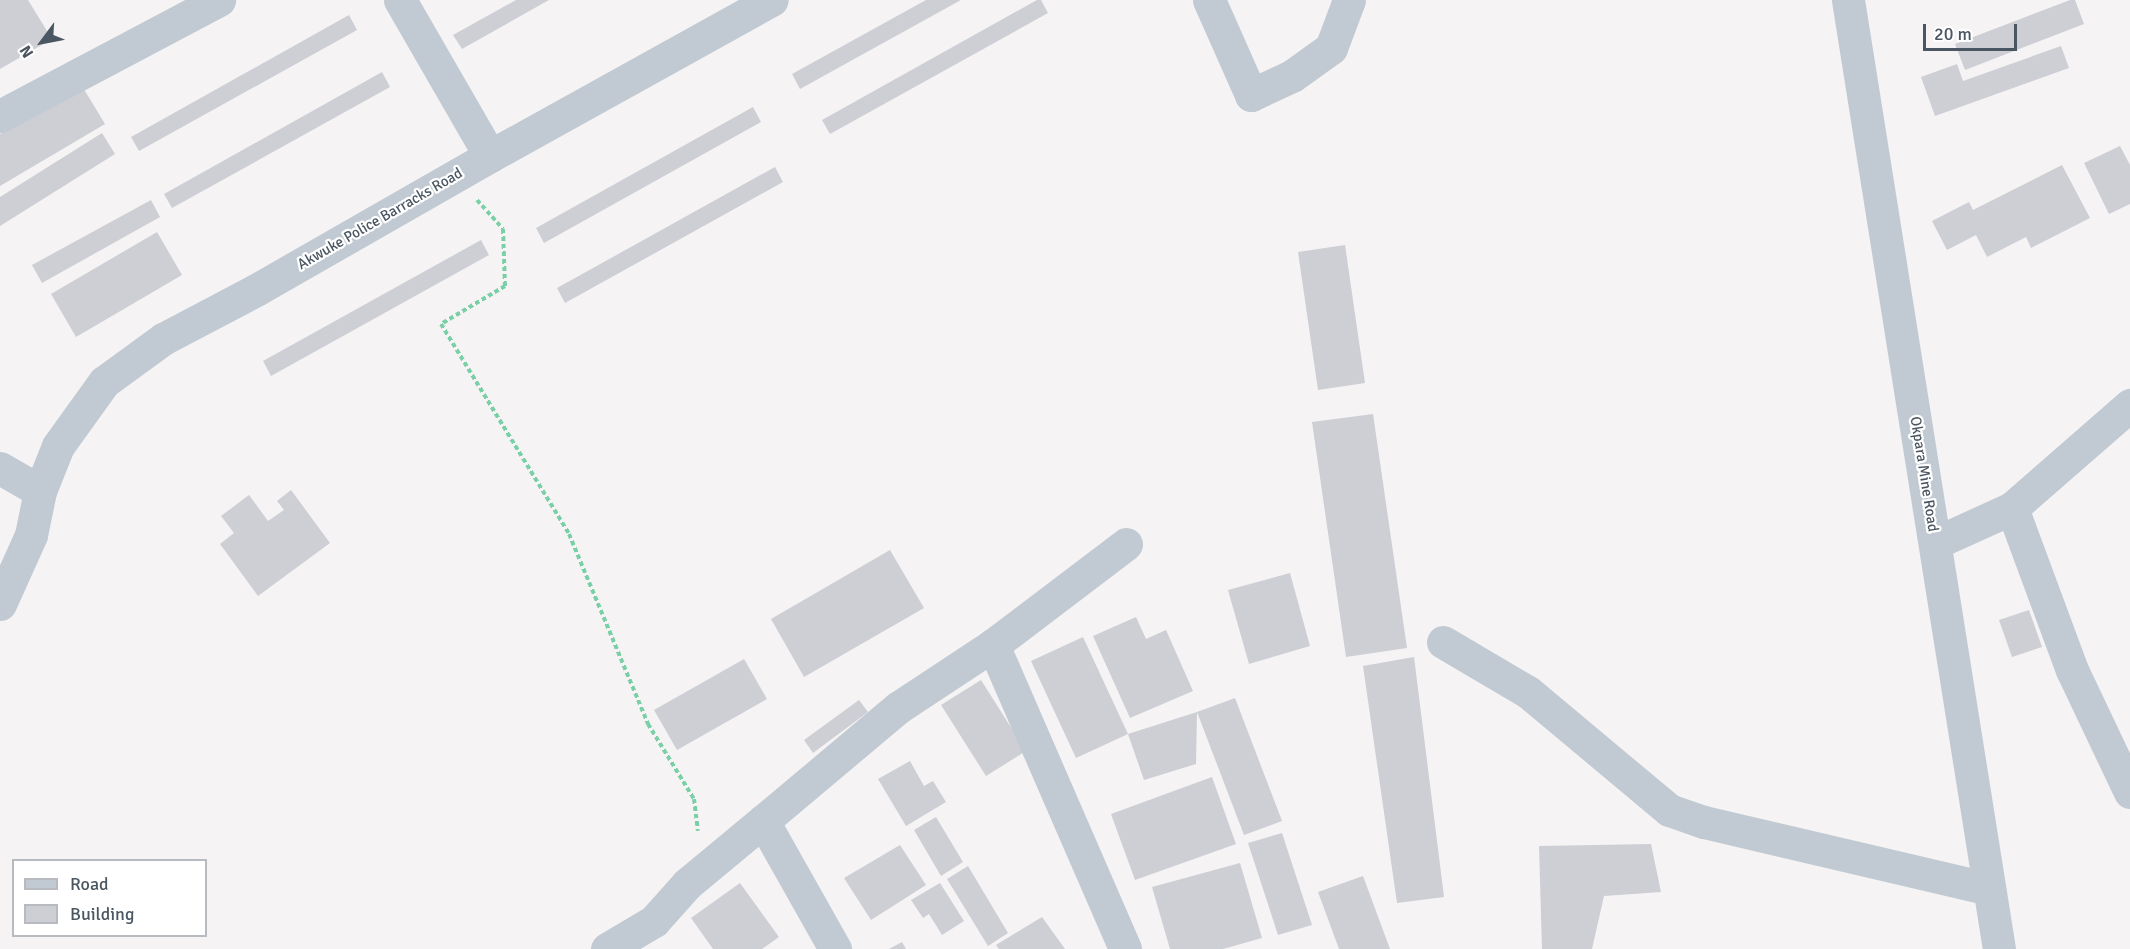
<!DOCTYPE html>
<style>
body{margin:0}
#map{position:relative;width:2130px;height:949px;overflow:hidden;background:#f5f3f3;font-family:Signika,sans-serif}
div>[style]{position:absolute}
.building>*{inset:0;background:#cdcfd5}
.path>*{height:4px;margin-top:-2px;transform-origin:0;background:repeating-linear-gradient(90deg,#7ad0a6 0 4.5px,transparent 0 7.5px)}
.street>*{height:33px;margin:-16.5px;padding:0 16.5px;transform-origin:16.5px;border-radius:16.5px;background:#c1cad2}
span{translate:-50% -50%;white-space:nowrap;text-align:center;line-height:1.15;-webkit-text-stroke:4.5px #fff;paint-order:stroke}
.street-label{font-size:15px;color:#4a5661}
.legend{position:absolute;left:12px;top:859px;width:195px;height:78px;box-sizing:border-box;background:#fff;border:2px solid #b7bbc0;margin:0;padding:8px 10px;list-style:none;font-size:18px;color:#4a5661}
.legend li{display:flex;align-items:center;gap:12px;height:30px}
.legend b{width:30px;border:2px solid #b7bbc0}
.north{position:absolute;left:12px;top:12px;width:60px;height:60px;-webkit-text-stroke:4px #fff;paint-order:stroke;rotate:238deg;font-size:16px;font-weight:700;line-height:24px;text-align:center;color:#4a5661}
.north::after{content:'';display:block;margin:auto;width:21px;height:27px;background:#4a5661;clip-path:polygon(50% 0,100% 100%,50% 72%,0 100%)}
.scale{position:absolute;left:1923px;top:24px;width:94px;height:27px;box-sizing:border-box;border:3px solid #4a5661;border-top:0;padding-left:8px;font-size:18px;line-height:21px;white-space:nowrap;color:#4a5661;-webkit-text-stroke:4px #fff;paint-order:stroke}
</style>
<div id="map">
<div class="building">
<i style="clip-path:polygon(0 0,28px 0,52px 39px,0 69px)"></i>
<i style="clip-path:polygon(516px 0,549px 0,462px 49px,453px 35px)"></i>
<i style="clip-path:polygon(926px 0,961px 0,800px 89px,792px 74px)"></i>
<i style="clip-path:polygon(1037px 0,1041px 0,1048px 13px,830px 134px,822px 120px)"></i>
<i style="clip-path:polygon(2070px 0,2075px 0,2084px 24px,1965px 70px,1955px 44px)"></i>
<i style="clip-path:polygon(349px 15px,357px 30px,139px 151px,131px 137px)"></i>
<i style="clip-path:polygon(2061px 46px,2069px 68px,1935px 116px,1921px 77px,1957px 64px,1963px 81px)"></i>
<i style="clip-path:polygon(382px 72px,390px 87px,172px 208px,164px 194px)"></i>
<i style="clip-path:polygon(82px 86px,105px 124px,0 186px,0 134px)"></i>
<i style="clip-path:polygon(753px 107px,761px 122px,544px 243px,536px 228px)"></i>
<i style="clip-path:polygon(102px 133px,115px 154px,0 226px,0 197px)"></i>
<i style="clip-path:polygon(2120px 146px,2130px 165px,2130px 204px,2109px 214px,2084px 163px)"></i>
<i style="clip-path:polygon(2062px 165px,2090px 218px,2031px 248px,2026px 237px,1987px 257px,1976px 235px,1947px 250px,1932px 221px,1969px 202px,1973px 210px)"></i>
<i style="clip-path:polygon(775px 167px,783px 182px,565px 303px,557px 288px)"></i>
<i style="clip-path:polygon(151px 200px,160px 217px,42px 283px,32px 265px)"></i>
<i style="clip-path:polygon(157px 232px,182px 275px,76px 337px,51px 294px)"></i>
<i style="clip-path:polygon(481px 240px,489px 255px,271px 376px,263px 361px)"></i>
<i style="clip-path:polygon(1345px 245px,1365px 383px,1318px 390px,1298px 252px)"></i>
<i style="clip-path:polygon(1373px 414px,1407px 648px,1346px 657px,1312px 422px)"></i>
<i style="clip-path:polygon(291px 490px,330px 543px,258px 596px,220px 544px,234px 533px,221px 516px,249px 495px,268px 521px,284px 510px,277px 501px)"></i>
<i style="clip-path:polygon(890px 550px,924px 608px,804px 677px,771px 619px)"></i>
<i style="clip-path:polygon(1290px 573px,1310px 646px,1249px 664px,1228px 590px)"></i>
<i style="clip-path:polygon(2029px 610px,2042px 647px,2012px 657px,1999px 620px)"></i>
<i style="clip-path:polygon(1136px 617px,1146px 639px,1166px 630px,1193px 691px,1130px 718px,1093px 636px)"></i>
<i style="clip-path:polygon(1083px 637px,1128px 734px,1076px 758px,1031px 661px)"></i>
<i style="clip-path:polygon(1414px 657px,1444px 897px,1397px 903px,1363px 666px)"></i>
<i style="clip-path:polygon(744px 659px,767px 699px,677px 750px,654px 710px)"></i>
<i style="clip-path:polygon(981px 680px,1026px 751px,986px 776px,941px 705px)"></i>
<i style="clip-path:polygon(1235px 698px,1282px 821px,1244px 835px,1197px 712px)"></i>
<i style="clip-path:polygon(859px 700px,868px 712px,813px 753px,804px 740px)"></i>
<i style="clip-path:polygon(1197px 712px,1196px 764px,1144px 780px,1128px 734px)"></i>
<i style="clip-path:polygon(910px 761px,924px 786px,933px 781px,946px 802px,906px 826px,878px 779px)"></i>
<i style="clip-path:polygon(1212px 777px,1236px 844px,1135px 880px,1111px 814px)"></i>
<i style="clip-path:polygon(936px 817px,963px 862px,941px 876px,914px 830px)"></i>
<i style="clip-path:polygon(1282px 833px,1312px 925px,1278px 935px,1248px 843px)"></i>
<i style="clip-path:polygon(1651px 844px,1661px 892px,1604px 896px,1592px 949px,1542px 949px,1539px 846px)"></i>
<i style="clip-path:polygon(900px 845px,926px 885px,871px 920px,844px 878px)"></i>
<i style="clip-path:polygon(1240px 863px,1262px 938px,1223px 949px,1170px 949px,1152px 887px)"></i>
<i style="clip-path:polygon(968px 866px,1008px 933px,988px 946px,947px 879px)"></i>
<i style="clip-path:polygon(1363px 876px,1390px 949px,1339px 949px,1318px 892px)"></i>
<i style="clip-path:polygon(740px 883px,779px 937px,762px 949px,713px 949px,691px 918px)"></i>
<i style="clip-path:polygon(940px 883px,964px 921px,942px 935px,929px 914px,923px 918px,911px 900px)"></i>
<i style="clip-path:polygon(1042px 917px,1065px 949px,999px 949px,996px 945px)"></i>
<i style="clip-path:polygon(902px 942px,906px 949px,889px 949px)"></i>
</div>
<div class="path">
<i style="left:477px;top:200px;width:39px;rotate:48deg"></i>
<i style="left:503px;top:229px;width:57px;rotate:88deg"></i>
<i style="left:505px;top:286px;width:74px;rotate:149.3deg"></i>
<i style="left:441px;top:324px;width:246px;rotate:58.6deg"></i>
<i style="left:569px;top:534px;width:206px;rotate:67.4deg"></i>
<i style="left:648px;top:724px;width:88px;rotate:58.5deg"></i>
<i style="left:694px;top:799px;width:32px;rotate:83deg"></i>
</div>
<div class="street">
<i style="left:400px;top:0;width:180px;rotate:60deg"></i>
<i style="left:1209px;top:0;width:104px;rotate:66.1deg"></i>
<i style="left:1251px;top:95px;width:45px;rotate:-24.9deg"></i>
<i style="left:1292px;top:76px;width:48px;rotate:-35.7deg"></i>
<i style="left:1331px;top:48px;width:51px;rotate:-69.4deg"></i>
<i style="left:1848px;top:0;width:961px;rotate:80.96deg"></i>
<i style="left:0;top:116px;width:248px;rotate:-27.9deg"></i>
<i style="left:0;top:468px;width:46px;rotate:29.9deg"></i>
<i style="left:2012px;top:508px;width:173px;rotate:69.7deg"></i>
<i style="left:2072px;top:670px;width:135px;rotate:64.6deg"></i>
<i style="left:1935px;top:543px;width:85px;rotate:-24.4deg"></i>
<i style="left:2012px;top:508px;width:157px;rotate:-41.1deg"></i>
<i style="left:0;top:604px;width:76px;rotate:-65.8deg"></i>
<i style="left:31px;top:535px;width:45px;rotate:-78.4deg"></i>
<i style="left:40px;top:491px;width:48px;rotate:-68.2deg"></i>
<i style="left:58px;top:446px;width:79px;rotate:-54.3deg"></i>
<i style="left:104px;top:382px;width:73px;rotate:-36.1deg"></i>
<i style="left:163px;top:339px;width:105px;rotate:-27.8deg"></i>
<i style="left:256px;top:290px;width:270px;rotate:-29.8deg"></i>
<i style="left:490px;top:156px;width:322px;rotate:-29deg"></i>
<i style="left:1443px;top:642px;width:99px;rotate:30.5deg"></i>
<i style="left:1528px;top:692px;width:184px;rotate:39.9deg"></i>
<i style="left:1669px;top:810px;width:37px;rotate:19deg"></i>
<i style="left:1704px;top:822px;width:293px;rotate:13.2deg"></i>
<i style="left:993px;top:645px;width:331px;rotate:66.5deg"></i>
<i style="left:763px;top:821px;width:177px;rotate:-40deg"></i>
<i style="left:899px;top:707px;width:113px;rotate:-33.4deg"></i>
<i style="left:993px;top:645px;width:167px;rotate:-37.2deg"></i>
<i style="left:607px;top:949px;width:55px;rotate:-30.8deg"></i>
<i style="left:654px;top:921px;width:50px;rotate:-48.3deg"></i>
<i style="left:687px;top:884px;width:99px;rotate:-39.7deg"></i>
<i style="left:763px;top:821px;width:147px;rotate:60.6deg"></i>
</div>
<div class="street-label">
<span style="left:380px;top:219px;rotate:-30deg">Akwuke Police Barracks Road</span>
<span style="left:1924px;top:474px;rotate:81deg">Okpara Mine Road</span>
</div>
<ul class="legend">
<li><b style="height:8px;background:#c1cad2"></b>Road</li>
<li><b style="height:16px;background:#cdcfd5"></b>Building</li>
</ul>
<div class="north">N</div>
<div class="scale">20 m</div>
</div>
